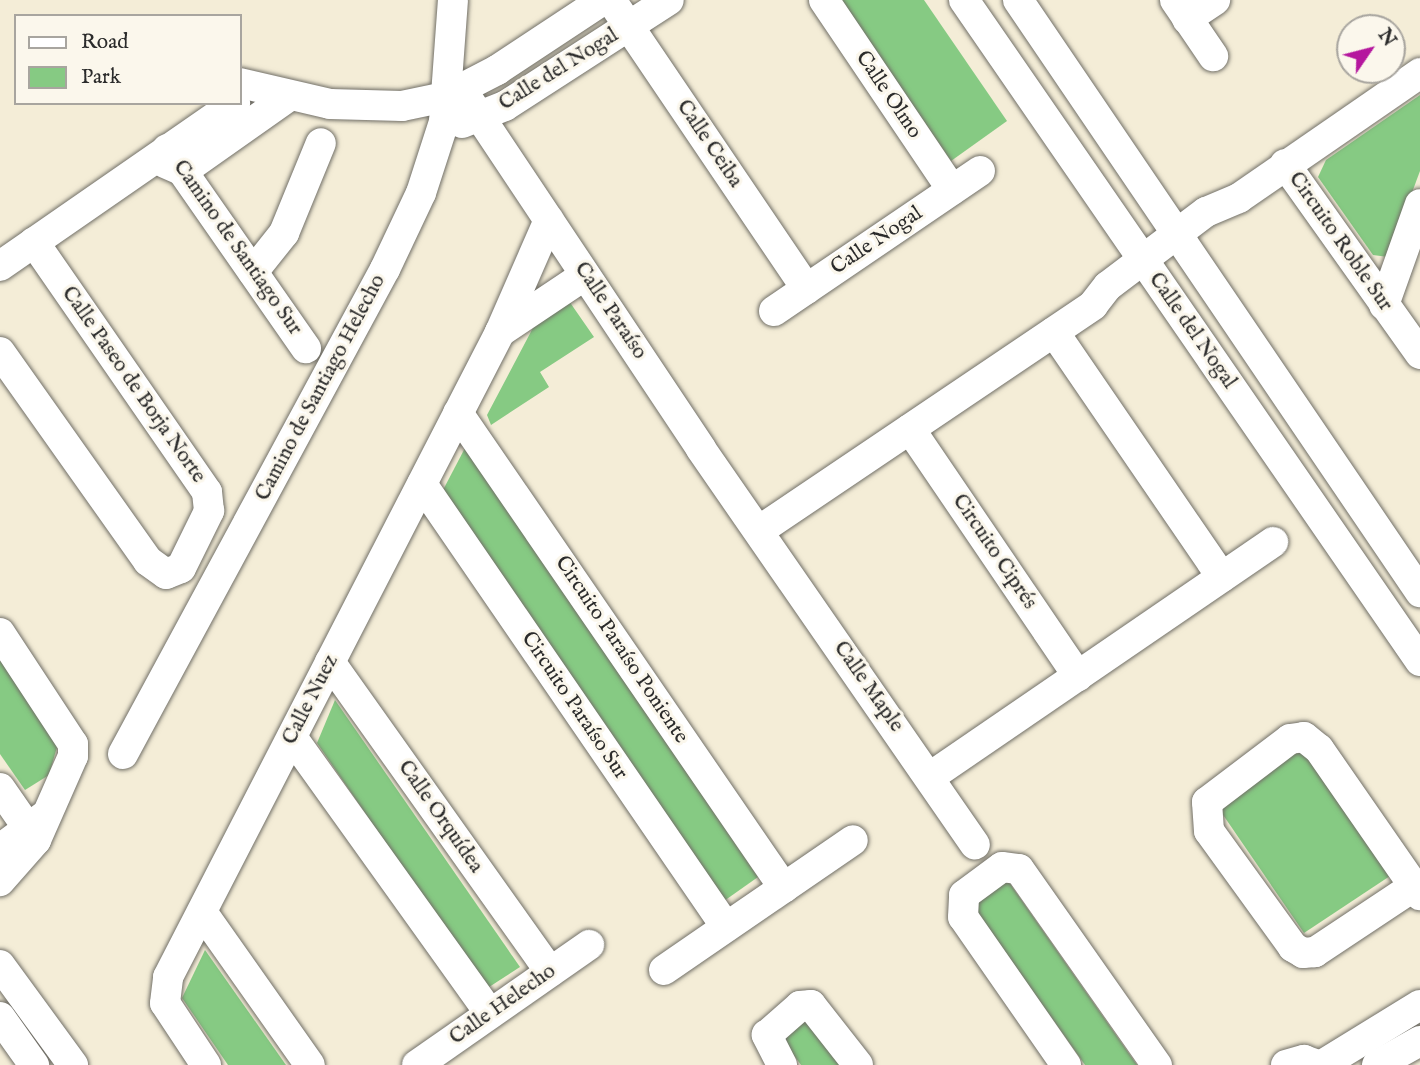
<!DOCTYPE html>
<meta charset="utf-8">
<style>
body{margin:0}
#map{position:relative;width:1420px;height:1065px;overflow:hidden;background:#f4edd7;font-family:"IM FELL English",serif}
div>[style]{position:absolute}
.green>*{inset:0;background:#86ca83}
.roads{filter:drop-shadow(0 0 2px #716f67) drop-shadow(0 0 2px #716f67)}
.minor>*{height:30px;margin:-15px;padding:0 15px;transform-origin:15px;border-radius:15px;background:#fff}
span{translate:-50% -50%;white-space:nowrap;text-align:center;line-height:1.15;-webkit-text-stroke:6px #fbf7ec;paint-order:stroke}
.street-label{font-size:21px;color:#2b2b2b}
.legend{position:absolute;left:14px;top:14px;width:228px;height:91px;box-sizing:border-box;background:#fbf7ec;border:2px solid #a8a59f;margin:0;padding:9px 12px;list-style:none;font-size:21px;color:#2b2b2b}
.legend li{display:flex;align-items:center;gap:14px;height:35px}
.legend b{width:35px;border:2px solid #a8a59f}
.north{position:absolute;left:1336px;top:14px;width:70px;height:70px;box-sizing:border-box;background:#fbf7ec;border:2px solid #a8a59f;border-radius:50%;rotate:55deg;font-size:19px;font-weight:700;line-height:28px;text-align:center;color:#2b2b2b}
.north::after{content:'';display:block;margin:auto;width:24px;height:32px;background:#b5179e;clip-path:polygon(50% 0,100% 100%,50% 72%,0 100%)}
</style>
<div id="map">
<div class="green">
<i style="clip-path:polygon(841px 0,924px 0,1007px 121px,951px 161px)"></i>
<i style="clip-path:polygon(1420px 95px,1420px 171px,1388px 257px,1373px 255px,1318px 177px,1326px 160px)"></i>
<i style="clip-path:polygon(569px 301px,594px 337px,540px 372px,549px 387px,491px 425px,487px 415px,535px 324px)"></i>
<i style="clip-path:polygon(465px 448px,758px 877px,724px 901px,443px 490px)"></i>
<i style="clip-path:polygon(0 655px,59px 740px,49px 775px,25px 790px,0 754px)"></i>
<i style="clip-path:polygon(335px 700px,520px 967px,486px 989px,317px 743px)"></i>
<i style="clip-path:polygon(1300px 745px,1390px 876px,1304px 933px,1219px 809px)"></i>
<i style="clip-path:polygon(1006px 878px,1137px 1065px,1085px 1065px,971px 904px)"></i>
<i style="clip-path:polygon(205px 950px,286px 1065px,228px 1065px,182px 998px)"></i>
<i style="clip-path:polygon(811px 1016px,845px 1065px,801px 1065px,781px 1038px)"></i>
</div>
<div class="roads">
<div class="minor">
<i style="left:611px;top:0;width:349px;rotate:55.9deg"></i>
<i style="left:824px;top:0;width:229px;rotate:56deg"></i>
<i style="left:964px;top:0;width:803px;rotate:55.4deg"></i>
<i style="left:1018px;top:0;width:716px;rotate:55.82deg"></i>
<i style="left:1175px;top:0;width:68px;rotate:55.8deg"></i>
<i style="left:1187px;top:19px;width:34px;rotate:-34deg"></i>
<i style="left:240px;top:83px;width:92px;rotate:13.1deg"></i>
<i style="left:330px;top:104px;width:72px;rotate:1.6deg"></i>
<i style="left:402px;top:106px;width:44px;rotate:-11.8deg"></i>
<i style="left:445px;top:97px;width:59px;rotate:-27.4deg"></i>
<i style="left:497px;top:70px;width:127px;rotate:-33.4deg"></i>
<i style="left:462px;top:90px;width:431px;rotate:56.3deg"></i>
<i style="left:701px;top:449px;width:481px;rotate:55.3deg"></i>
<i style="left:462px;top:123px;width:46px;rotate:-21.6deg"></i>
<i style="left:505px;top:106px;width:195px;rotate:-32.9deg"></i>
<i style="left:167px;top:149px;width:243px;rotate:55.1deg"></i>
<i style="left:165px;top:163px;width:20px;rotate:24deg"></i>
<i style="left:183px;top:171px;width:128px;rotate:-35.2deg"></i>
<i style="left:1285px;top:164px;width:233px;rotate:54.6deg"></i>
<i style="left:0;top:266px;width:286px;rotate:-34.7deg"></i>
<i style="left:253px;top:272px;width:50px;rotate:-51.5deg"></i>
<i style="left:284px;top:233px;width:97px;rotate:-67.7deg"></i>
<i style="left:1384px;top:305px;width:107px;rotate:-70.4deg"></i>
<i style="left:774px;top:311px;width:249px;rotate:-34.2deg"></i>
<i style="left:500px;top:332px;width:102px;rotate:-33.8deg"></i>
<i style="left:1054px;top:332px;width:297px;rotate:55.6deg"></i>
<i style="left:0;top:352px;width:256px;rotate:54.7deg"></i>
<i style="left:148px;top:561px;width:22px;rotate:36deg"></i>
<i style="left:166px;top:574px;width:16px;rotate:-22deg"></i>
<i style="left:181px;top:568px;width:64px;rotate:-63.8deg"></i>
<i style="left:209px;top:511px;width:19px;rotate:-96deg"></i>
<i style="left:207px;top:492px;width:304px;rotate:-124.7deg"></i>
<i style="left:458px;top:413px;width:576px;rotate:55.54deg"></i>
<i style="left:910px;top:429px;width:299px;rotate:55.8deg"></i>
<i style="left:422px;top:484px;width:537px;rotate:55.54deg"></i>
<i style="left:760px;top:530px;width:402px;rotate:-34deg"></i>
<i style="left:1093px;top:305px;width:24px;rotate:-52deg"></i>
<i style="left:1108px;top:286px;width:123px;rotate:-37.1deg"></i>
<i style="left:1206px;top:212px;width:36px;rotate:-23deg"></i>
<i style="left:1239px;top:198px;width:220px;rotate:-34.6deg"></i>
<i style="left:0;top:633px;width:133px;rotate:56.7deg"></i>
<i style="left:73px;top:744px;width:12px;rotate:90deg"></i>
<i style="left:73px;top:756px;width:92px;rotate:113.8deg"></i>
<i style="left:36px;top:840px;width:55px;rotate:131.3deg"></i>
<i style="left:330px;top:662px;width:380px;rotate:54.6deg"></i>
<i style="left:292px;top:737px;width:340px;rotate:54.4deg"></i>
<i style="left:123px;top:754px;width:551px;rotate:-61.62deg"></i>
<i style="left:385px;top:269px;width:84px;rotate:-64.7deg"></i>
<i style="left:421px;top:193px;width:75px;rotate:-72.1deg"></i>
<i style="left:444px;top:122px;width:122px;rotate:-85.8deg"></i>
<i style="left:930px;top:777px;width:416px;rotate:-34.4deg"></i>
<i style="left:0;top:788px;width:63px;rotate:55.3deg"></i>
<i style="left:0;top:849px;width:54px;rotate:-36.7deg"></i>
<i style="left:1413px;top:887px;width:118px;rotate:146.4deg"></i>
<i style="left:1315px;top:952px;width:12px;rotate:175deg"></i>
<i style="left:1303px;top:953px;width:12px;rotate:-149deg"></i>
<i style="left:1293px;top:947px;width:143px;rotate:-125.9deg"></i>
<i style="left:1209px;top:831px;width:29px;rotate:-94deg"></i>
<i style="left:1207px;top:802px;width:104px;rotate:-37.2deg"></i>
<i style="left:1290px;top:739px;width:14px;rotate:-8deg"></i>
<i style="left:1304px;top:737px;width:19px;rotate:39deg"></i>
<i style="left:1319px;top:749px;width:178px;rotate:55.3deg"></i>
<i style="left:202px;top:912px;width:187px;rotate:54.8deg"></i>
<i style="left:0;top:965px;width:124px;rotate:53.9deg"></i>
<i style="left:664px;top:970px;width:229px;rotate:-34.5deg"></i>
<i style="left:0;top:1017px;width:59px;rotate:54.7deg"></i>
<i style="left:206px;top:1065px;width:74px;rotate:-123.5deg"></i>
<i style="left:165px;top:1003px;width:26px;rotate:-83deg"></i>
<i style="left:168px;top:977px;width:725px;rotate:-62.76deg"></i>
<i style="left:500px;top:332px;width:122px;rotate:-66.4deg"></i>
<i style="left:417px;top:1065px;width:210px;rotate:-34.9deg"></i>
<i style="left:782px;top:1065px;width:34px;rotate:-117deg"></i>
<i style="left:767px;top:1035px;width:44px;rotate:-41.3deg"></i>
<i style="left:800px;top:1006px;width:11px;rotate:-5deg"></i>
<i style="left:811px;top:1005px;width:76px;rotate:51.9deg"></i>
<i style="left:1066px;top:1065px;width:180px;rotate:-124.8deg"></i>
<i style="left:963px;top:917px;width:22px;rotate:-87deg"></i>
<i style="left:964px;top:895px;width:47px;rotate:-36.4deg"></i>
<i style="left:1002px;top:867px;width:17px;rotate:7deg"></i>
<i style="left:1019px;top:869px;width:240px;rotate:54.9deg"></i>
<i style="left:1286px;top:1065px;width:19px;rotate:-16deg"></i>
<i style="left:1304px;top:1060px;width:15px;rotate:20deg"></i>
<i style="left:1322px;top:1065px;width:115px;rotate:-31.5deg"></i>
<i style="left:1377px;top:1065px;width:49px;rotate:-29.2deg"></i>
</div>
</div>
<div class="street-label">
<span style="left:559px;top:70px;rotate:-32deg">Calle del Nogal</span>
<span style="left:888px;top:95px;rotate:56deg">Calle Olmo</span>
<span style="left:709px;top:144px;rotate:56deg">Calle Ceiba</span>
<span style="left:877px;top:241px;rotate:-34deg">Calle Nogal</span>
<span style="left:1340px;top:242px;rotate:55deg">Circuito Roble Sur</span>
<span style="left:237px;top:248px;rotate:55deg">Camino de Santiago Sur</span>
<span style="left:610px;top:311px;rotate:56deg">Calle Paraíso</span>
<span style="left:1192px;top:331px;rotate:55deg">Calle del Nogal</span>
<span style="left:133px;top:385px;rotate:55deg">Calle Paseo de Borja Norte</span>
<span style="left:321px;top:388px;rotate:-62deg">Camino de Santiago Helecho</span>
<span style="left:994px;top:552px;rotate:56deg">Circuito Ciprés</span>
<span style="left:621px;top:650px;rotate:56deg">Circuito Paraíso Poniente</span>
<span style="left:868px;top:687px;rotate:55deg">Calle Maple</span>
<span style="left:311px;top:700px;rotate:-63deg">Calle Nuez</span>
<span style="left:574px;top:706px;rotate:56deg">Circuito Paraíso Sur</span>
<span style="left:440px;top:817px;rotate:55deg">Calle Orquídea</span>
<span style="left:503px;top:1005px;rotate:-35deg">Calle Helecho</span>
</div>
<ul class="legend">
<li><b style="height:9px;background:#fff"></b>Road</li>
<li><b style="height:19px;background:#86ca83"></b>Park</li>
</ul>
<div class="north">N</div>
</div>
